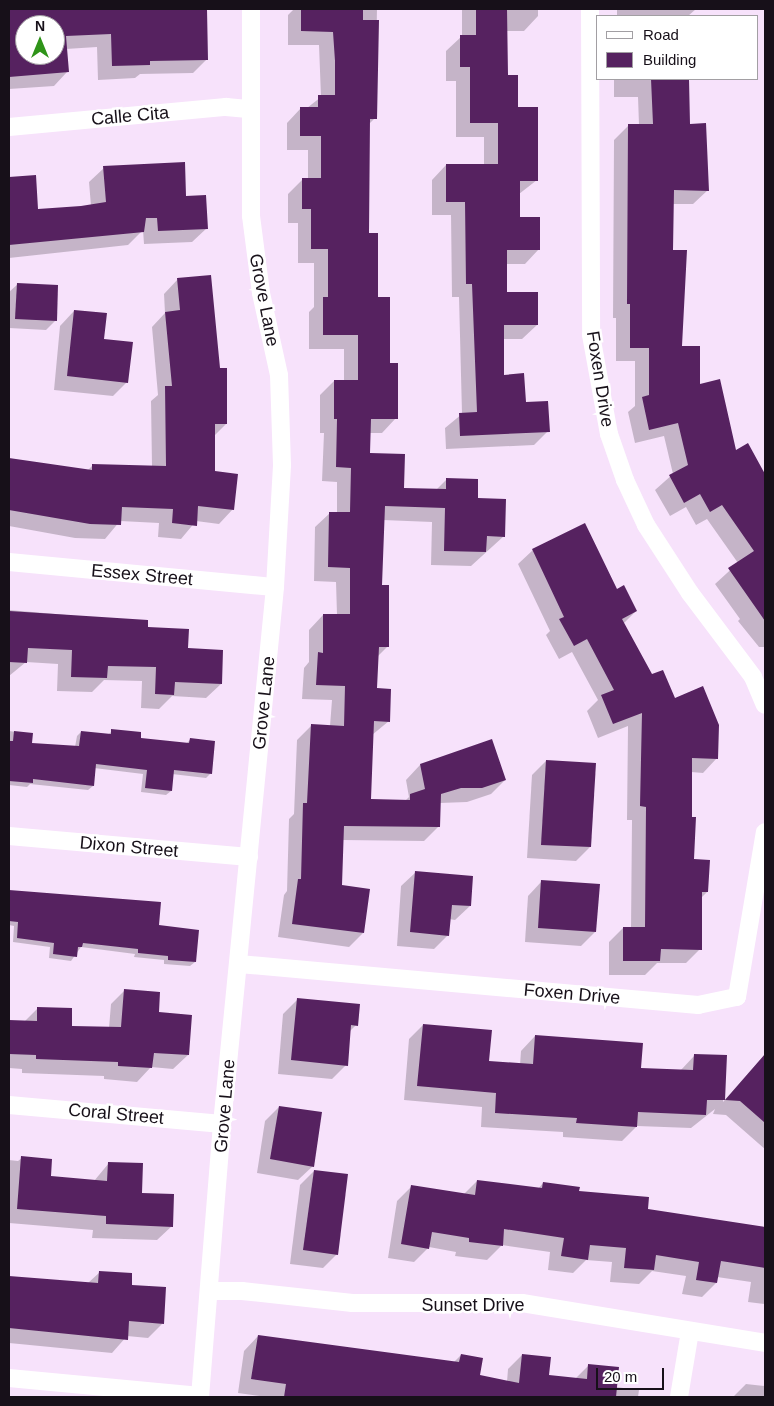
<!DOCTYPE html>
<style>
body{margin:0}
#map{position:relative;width:774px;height:1406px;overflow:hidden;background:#f7e2fb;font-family:Helvetica,sans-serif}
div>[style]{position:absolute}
.shadow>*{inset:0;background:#0003}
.building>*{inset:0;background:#562260}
.minor>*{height:18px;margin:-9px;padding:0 9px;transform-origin:9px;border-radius:9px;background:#fff}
span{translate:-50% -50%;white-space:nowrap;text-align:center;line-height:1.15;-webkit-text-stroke:5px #fff;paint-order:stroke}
.street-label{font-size:18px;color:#171019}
.frame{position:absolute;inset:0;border:10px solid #171019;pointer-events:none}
.legend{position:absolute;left:596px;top:15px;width:162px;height:65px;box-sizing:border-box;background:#fff;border:1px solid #a29fa3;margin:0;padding:6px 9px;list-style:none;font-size:15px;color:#171019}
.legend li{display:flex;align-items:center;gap:10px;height:25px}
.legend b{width:25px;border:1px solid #a29fa3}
.north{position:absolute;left:15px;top:15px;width:50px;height:50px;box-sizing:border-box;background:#fff;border:1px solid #a29fa3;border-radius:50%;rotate:0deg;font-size:14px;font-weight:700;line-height:20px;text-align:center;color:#171019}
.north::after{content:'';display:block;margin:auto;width:18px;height:22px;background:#2f9419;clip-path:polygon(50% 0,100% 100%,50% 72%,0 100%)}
.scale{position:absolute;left:596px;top:1368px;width:68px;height:22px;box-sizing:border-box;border:2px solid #171019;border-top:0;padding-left:6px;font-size:15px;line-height:18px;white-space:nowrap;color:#171019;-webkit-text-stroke:4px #fff;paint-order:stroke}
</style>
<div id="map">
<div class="shadow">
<i style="clip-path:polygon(evenodd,206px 9px,207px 59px,193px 73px,140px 74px,135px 78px,98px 80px,97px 47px,66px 49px,67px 72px,54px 86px,9px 89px,9px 10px,206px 9px,25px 25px,55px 25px,55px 55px,25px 55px,25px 25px)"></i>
<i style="clip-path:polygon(294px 9px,377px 9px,375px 118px,368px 125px,368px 235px,396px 418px,382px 433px,370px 433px,369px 454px,402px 489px,436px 490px,447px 479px,477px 499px,504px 536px,471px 566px,431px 565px,432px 522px,383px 520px,381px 586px,388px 646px,378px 656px,376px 689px,389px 721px,372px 735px,370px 800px,405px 801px,409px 797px,406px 780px,420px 765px,505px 780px,491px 794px,467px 802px,440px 803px,439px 826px,424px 841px,342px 840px,341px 886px,363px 933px,349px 947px,278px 937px,284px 895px,287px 891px,289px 819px,294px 814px,297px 740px,311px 726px,330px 726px,332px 700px,302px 699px,304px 668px,309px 662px,309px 630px,323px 615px,337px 615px,336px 582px,314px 581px,315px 527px,330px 513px,337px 513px,337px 482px,322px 481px,324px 433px,320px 433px,320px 395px,334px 381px,344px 381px,344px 349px,309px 349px,309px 312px,314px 307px,314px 263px,298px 263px,298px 223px,288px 223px,288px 194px,302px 180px,308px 180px,308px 150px,287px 150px,287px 123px,301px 108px,307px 108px,321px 97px,319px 45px,288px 45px,288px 15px)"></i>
<i style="clip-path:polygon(462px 9px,538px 9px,538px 16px,524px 31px,506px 31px,506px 76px,537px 180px,519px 194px,519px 219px,539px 249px,525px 264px,505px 264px,505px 293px,537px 325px,522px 339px,503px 339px,503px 376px,548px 431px,534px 445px,446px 449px,445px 428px,462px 414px,459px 297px,452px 297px,451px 215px,432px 215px,432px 180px,446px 165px,484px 165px,484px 137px,456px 137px,456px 81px,446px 81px,446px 51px,462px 36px)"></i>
<i style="clip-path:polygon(617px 9px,696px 9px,688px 16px,617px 16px)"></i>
<i style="clip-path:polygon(614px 79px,689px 79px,689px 125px,708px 190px,693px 204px,673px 204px,672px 251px,681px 347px,736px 452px,748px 445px,765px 476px,759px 487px,765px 495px,765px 647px,759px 647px,738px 621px,740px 619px,715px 584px,738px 563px,707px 519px,696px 525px,686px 507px,670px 516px,655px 490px,673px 474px,664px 436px,635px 443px,628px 412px,635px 406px,635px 361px,616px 361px,616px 318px,613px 318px,614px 140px,628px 126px,639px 125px,638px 97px,614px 97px)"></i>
<i style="clip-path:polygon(104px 168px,185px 197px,207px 228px,192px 242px,144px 244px,143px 230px,128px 245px,9px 258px,9px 178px,35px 177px,37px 210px,91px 206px,89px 182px)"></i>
<i style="clip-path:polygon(178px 279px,219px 370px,226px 424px,214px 436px,214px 473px,233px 509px,219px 524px,196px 521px,181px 539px,158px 537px,159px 523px,120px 521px,105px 539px,75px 538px,9px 526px,9px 459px,87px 471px,93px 465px,152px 467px,151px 401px,158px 395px,152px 327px,165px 313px,164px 294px)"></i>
<i style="clip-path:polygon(18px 284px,56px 320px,46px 330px,9px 328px,9px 292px)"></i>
<i style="clip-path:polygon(74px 311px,102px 341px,127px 382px,113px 396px,54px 390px,60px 326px)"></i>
<i style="clip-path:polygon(533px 550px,616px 591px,636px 611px,623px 624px,651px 676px,674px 699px,717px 758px,703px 773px,691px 772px,693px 860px,707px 892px,701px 898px,700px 949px,686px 963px,657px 963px,645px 975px,609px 975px,609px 942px,623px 928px,631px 928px,632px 820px,627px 820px,628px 726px,598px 738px,587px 711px,598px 700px,572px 652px,559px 659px,546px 635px,550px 631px,518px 564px)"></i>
<i style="clip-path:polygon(9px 610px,67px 615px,146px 628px,187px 649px,221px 684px,206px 698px,172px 696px,159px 709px,141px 708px,142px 681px,104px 680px,92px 692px,57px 691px,58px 664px,26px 662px,9px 676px)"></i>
<i style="clip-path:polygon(9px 731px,32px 734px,31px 744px,75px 747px,77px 736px,81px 732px,108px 735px,112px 731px,139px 740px,186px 744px,190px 740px,211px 773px,206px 778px,172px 774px,171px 791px,166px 795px,141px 792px,143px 774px,94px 768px,93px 786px,88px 790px,30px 784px,27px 787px,9px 785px)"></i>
<i style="clip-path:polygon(546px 761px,590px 847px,576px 861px,527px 858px,532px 775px)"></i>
<i style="clip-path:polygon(416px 872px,470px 906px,455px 920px,449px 919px,448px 935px,434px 949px,397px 946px,401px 886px)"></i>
<i style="clip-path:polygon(542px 881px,595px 932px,581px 946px,525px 942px,528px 896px)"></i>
<i style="clip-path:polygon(9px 891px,159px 904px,157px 926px,195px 962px,190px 966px,164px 964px,164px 960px,134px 957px,135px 954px,81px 947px,71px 961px,49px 958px,50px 947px,13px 942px,14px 926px,9px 925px)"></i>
<i style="clip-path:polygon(125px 990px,157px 1013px,188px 1055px,173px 1069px,151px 1067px,137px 1082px,104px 1079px,104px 1076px,22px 1073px,22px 1069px,9px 1068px,9px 1021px,24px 1022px,38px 1008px,71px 1027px,109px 1028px,111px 1004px)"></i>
<i style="clip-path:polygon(298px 999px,356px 1025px,349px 1032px,346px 1065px,332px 1079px,278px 1074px,283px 1014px)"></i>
<i style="clip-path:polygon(423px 1025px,488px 1062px,520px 1065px,521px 1051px,535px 1036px,640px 1069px,680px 1071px,695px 1055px,725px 1057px,723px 1102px,765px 1054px,765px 1149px,726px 1115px,713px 1114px,715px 1109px,691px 1128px,637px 1126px,622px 1141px,563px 1137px,563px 1132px,481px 1127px,482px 1107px,404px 1100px,409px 1039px)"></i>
<i style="clip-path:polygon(279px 1107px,313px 1166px,298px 1180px,257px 1173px,265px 1121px)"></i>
<i style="clip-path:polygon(22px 1158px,49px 1177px,94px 1181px,109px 1163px,172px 1226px,157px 1240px,92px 1238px,93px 1230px,9px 1223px,9px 1160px,18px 1161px)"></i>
<i style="clip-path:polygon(314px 1171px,337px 1254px,323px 1268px,290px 1264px,300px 1185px)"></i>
<i style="clip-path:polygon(477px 1181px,538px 1189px,543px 1183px,647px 1210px,765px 1228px,765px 1304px,748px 1302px,751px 1282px,717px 1277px,716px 1283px,702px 1297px,682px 1294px,686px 1276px,652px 1271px,639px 1284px,610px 1282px,612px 1262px,586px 1260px,573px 1273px,548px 1270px,550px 1252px,502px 1245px,487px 1260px,455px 1256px,456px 1252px,429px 1247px,414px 1262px,388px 1258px,397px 1201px,412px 1186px,463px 1195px)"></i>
<i style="clip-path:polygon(100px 1272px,130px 1286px,162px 1324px,148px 1338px,127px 1336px,112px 1353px,9px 1343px,9px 1279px,88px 1283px)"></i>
<i style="clip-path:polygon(258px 1336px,453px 1363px,461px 1355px,478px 1376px,507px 1382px,508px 1369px,522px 1355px,548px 1376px,575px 1379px,589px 1365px,616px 1387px,639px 1390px,638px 1397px,267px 1397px,238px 1393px,244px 1351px)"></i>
<i style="clip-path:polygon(746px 1384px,765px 1386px,765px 1397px,724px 1397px,733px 1397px)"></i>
</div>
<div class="building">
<i style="clip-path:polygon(evenodd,9px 9px,207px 9px,208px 60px,150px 61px,150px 65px,112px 66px,111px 34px,66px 36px,69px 72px,9px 77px,9px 9px,25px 25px,55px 25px,55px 55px,25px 55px,25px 25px)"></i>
<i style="clip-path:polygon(301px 9px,363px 9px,363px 20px,379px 20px,377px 119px,370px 119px,369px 233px,378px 233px,378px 297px,390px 297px,390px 363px,398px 363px,398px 419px,371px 419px,370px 453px,405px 454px,404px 488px,446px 489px,446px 478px,478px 479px,478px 498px,506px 499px,505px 537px,487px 536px,486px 552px,444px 551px,445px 508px,385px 506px,382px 585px,389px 585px,389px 647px,379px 647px,377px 688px,391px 689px,390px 722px,374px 721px,371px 799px,410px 800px,410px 794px,425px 789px,420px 764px,492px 739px,506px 780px,482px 788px,461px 788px,441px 794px,440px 827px,344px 826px,342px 885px,370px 889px,364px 933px,292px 924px,298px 879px,301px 879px,303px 803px,307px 803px,311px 724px,344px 726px,345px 686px,316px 685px,318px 652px,323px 653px,323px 614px,350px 614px,350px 568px,328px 567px,329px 512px,350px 512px,351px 468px,336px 467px,337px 419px,334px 419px,334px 380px,358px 380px,358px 335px,323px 335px,323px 297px,328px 297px,328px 249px,311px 249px,311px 209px,302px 209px,302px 178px,321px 178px,321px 136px,300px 136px,300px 107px,318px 107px,318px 95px,335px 95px,335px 61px,333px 32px,301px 31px)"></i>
<i style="clip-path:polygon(476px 9px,507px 9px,508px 75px,518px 75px,518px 107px,538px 107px,538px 181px,520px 181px,520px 217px,540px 217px,540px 250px,507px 250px,507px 292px,538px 292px,538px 325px,504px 325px,504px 375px,524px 373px,526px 402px,548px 401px,550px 432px,460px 436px,459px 413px,477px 412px,472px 284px,466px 284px,465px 202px,446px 202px,446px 164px,498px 164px,498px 123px,470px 123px,470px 67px,460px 67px,460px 35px,476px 35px)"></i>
<i style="clip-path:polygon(651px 79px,689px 79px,690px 124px,706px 123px,709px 191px,674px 190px,673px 250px,687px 250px,682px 346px,700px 346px,700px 384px,720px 379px,736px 450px,748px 443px,765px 474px,765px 621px,728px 568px,754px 551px,722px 505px,710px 512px,700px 494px,684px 503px,669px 475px,688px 465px,678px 423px,649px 430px,642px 397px,649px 395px,649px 348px,630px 348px,630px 304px,627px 304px,628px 124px,653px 124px)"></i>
<i style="clip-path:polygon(185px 162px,186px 196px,206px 195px,208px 229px,158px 231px,157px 218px,146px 218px,144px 232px,9px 245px,9px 177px,36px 175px,38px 209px,81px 206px,106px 202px,103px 166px)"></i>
<i style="clip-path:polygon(211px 275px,220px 368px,227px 368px,227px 424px,215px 424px,215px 471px,238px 474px,234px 510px,198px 506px,197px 526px,172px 523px,173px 509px,122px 507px,121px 525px,90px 524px,9px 510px,9px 458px,92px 470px,92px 464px,166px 466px,165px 386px,172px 386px,165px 312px,180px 310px,177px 278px)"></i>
<i style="clip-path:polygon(17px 283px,58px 285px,57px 321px,15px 319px)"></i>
<i style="clip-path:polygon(74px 310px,107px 313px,104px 339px,133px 342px,128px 383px,67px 376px)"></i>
<i style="clip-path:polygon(585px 523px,617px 589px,624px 585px,637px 611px,622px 619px,652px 674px,663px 670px,675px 698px,703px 686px,719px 725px,718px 759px,692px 758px,692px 817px,696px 817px,694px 859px,710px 860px,708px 892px,702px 892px,702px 950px,661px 949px,660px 961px,623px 961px,623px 927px,645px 927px,646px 807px,640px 806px,642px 713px,613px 724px,601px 695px,614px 690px,587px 639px,574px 646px,559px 619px,564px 617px,532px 549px)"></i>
<i style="clip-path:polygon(9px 611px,148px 620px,148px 627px,189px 629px,188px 648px,223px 650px,222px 684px,175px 682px,174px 695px,155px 694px,156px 667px,108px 666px,107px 678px,71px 677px,72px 650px,28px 648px,27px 663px,9px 662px)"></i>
<i style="clip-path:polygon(111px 729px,141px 732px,141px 738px,189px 743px,190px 738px,215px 741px,212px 774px,174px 770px,172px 791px,145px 788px,147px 770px,96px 764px,94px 786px,33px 779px,33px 783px,9px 781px,9px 741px,13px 741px,14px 731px,33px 733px,32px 743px,79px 746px,81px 731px,111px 734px)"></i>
<i style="clip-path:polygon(546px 760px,596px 763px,591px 847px,541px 845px)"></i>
<i style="clip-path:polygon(415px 871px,473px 876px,471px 906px,452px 905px,449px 936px,410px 932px)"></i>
<i style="clip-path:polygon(541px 880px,600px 884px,596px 932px,538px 928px)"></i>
<i style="clip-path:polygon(9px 890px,161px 902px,159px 925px,199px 930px,196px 962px,168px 960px,168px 956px,138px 953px,138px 949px,83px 943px,82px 947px,78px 947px,77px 957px,53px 954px,54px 943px,17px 938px,18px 922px,9px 921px)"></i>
<i style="clip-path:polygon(124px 989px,160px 992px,159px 1012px,192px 1015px,189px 1055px,154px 1053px,152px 1068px,118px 1066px,118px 1062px,36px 1059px,36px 1055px,9px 1054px,9px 1020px,37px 1021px,37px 1007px,72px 1008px,72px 1026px,121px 1027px)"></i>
<i style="clip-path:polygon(297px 998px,360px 1004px,358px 1026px,351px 1025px,348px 1066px,291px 1060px)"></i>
<i style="clip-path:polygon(423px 1024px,492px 1030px,489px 1061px,533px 1064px,535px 1035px,643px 1043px,641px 1068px,693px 1070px,694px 1054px,727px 1055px,725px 1100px,707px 1100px,706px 1115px,638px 1112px,637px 1127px,576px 1123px,577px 1118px,495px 1113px,496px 1093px,417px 1086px)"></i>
<i style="clip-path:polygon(765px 1054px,765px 1123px,740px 1101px,725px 1100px)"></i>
<i style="clip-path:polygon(279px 1106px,322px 1112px,314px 1167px,270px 1159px)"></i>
<i style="clip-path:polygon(21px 1156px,52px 1159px,51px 1176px,107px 1181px,108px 1162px,143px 1163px,142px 1193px,174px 1194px,173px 1227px,106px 1224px,106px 1216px,17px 1209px)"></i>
<i style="clip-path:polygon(314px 1170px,348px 1174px,338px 1255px,303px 1250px)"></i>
<i style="clip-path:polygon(477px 1180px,542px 1188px,543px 1182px,580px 1187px,579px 1191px,649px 1197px,648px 1209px,765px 1227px,765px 1268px,721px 1261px,717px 1283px,696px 1280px,699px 1262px,656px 1255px,654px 1270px,624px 1268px,626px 1248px,590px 1245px,588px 1260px,561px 1256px,564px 1238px,504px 1229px,503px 1246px,469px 1242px,469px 1238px,432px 1232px,429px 1249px,401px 1244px,411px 1185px,475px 1195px)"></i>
<i style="clip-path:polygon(99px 1271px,132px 1273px,132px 1285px,166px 1287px,164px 1324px,129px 1321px,128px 1340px,9px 1328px,9px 1276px,98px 1283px)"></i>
<i style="clip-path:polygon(258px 1335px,459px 1362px,461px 1354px,483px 1358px,480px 1375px,519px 1383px,522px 1354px,551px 1357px,549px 1375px,587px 1379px,588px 1364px,619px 1367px,616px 1397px,284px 1397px,286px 1384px,251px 1379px)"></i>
</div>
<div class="minor">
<i style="left:590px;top:9px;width:326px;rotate:89.8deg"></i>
<i style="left:591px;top:335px;width:101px;rotate:79.7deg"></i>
<i style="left:609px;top:434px;width:49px;rotate:70.8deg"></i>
<i style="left:625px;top:480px;width:50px;rotate:65deg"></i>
<i style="left:646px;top:525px;width:81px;rotate:57.1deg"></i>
<i style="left:690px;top:593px;width:105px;rotate:53.1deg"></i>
<i style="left:753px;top:677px;width:30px;rotate:67deg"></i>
<i style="left:9px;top:127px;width:218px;rotate:-5.3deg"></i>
<i style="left:226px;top:107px;width:25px;rotate:5deg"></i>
<i style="left:9px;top:562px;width:267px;rotate:5.4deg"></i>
<i style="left:9px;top:836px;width:241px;rotate:5deg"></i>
<i style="left:239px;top:964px;width:461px;rotate:5.1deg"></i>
<i style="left:698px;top:1005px;width:40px;rotate:-12deg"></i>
<i style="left:737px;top:997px;width:167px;rotate:-80.4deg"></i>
<i style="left:9px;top:1105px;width:214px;rotate:5.1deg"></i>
<i style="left:209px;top:1291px;width:33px"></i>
<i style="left:242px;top:1291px;width:111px;rotate:6.2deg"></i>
<i style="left:352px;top:1303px;width:170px"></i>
<i style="left:522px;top:1303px;width:246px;rotate:9.3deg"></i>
<i style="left:9px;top:1378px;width:192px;rotate:5.4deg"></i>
<i style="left:200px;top:1397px;width:274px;rotate:-85.4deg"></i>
<i style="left:222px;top:1124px;width:540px;rotate:-84.36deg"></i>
<i style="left:275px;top:587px;width:122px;rotate:-86.7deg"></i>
<i style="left:282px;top:465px;width:90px;rotate:-91.9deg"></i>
<i style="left:279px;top:375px;width:84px;rotate:-102.4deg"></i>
<i style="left:261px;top:293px;width:78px;rotate:-97.4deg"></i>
<i style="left:251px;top:216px;width:207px;rotate:-90deg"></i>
<i style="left:679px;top:1397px;width:67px;rotate:-80.5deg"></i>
</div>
<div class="street-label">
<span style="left:130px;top:116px;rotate:-5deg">Calle Cita</span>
<span style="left:264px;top:300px;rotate:79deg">Grove Lane</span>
<span style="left:600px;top:379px;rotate:81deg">Foxen Drive</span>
<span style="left:142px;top:575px;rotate:5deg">Essex Street</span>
<span style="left:264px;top:703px;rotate:-84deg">Grove Lane</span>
<span style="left:129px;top:847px;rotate:5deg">Dixon Street</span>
<span style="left:572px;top:994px;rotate:5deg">Foxen Drive</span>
<span style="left:225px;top:1106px;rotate:-85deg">Grove Lane</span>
<span style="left:116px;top:1114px;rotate:5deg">Coral Street</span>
<span style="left:473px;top:1305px">Sunset Drive</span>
</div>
<div class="frame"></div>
<ul class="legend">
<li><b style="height:6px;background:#fff"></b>Road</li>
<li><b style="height:14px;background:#562260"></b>Building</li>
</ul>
<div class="north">N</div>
<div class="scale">20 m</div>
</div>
